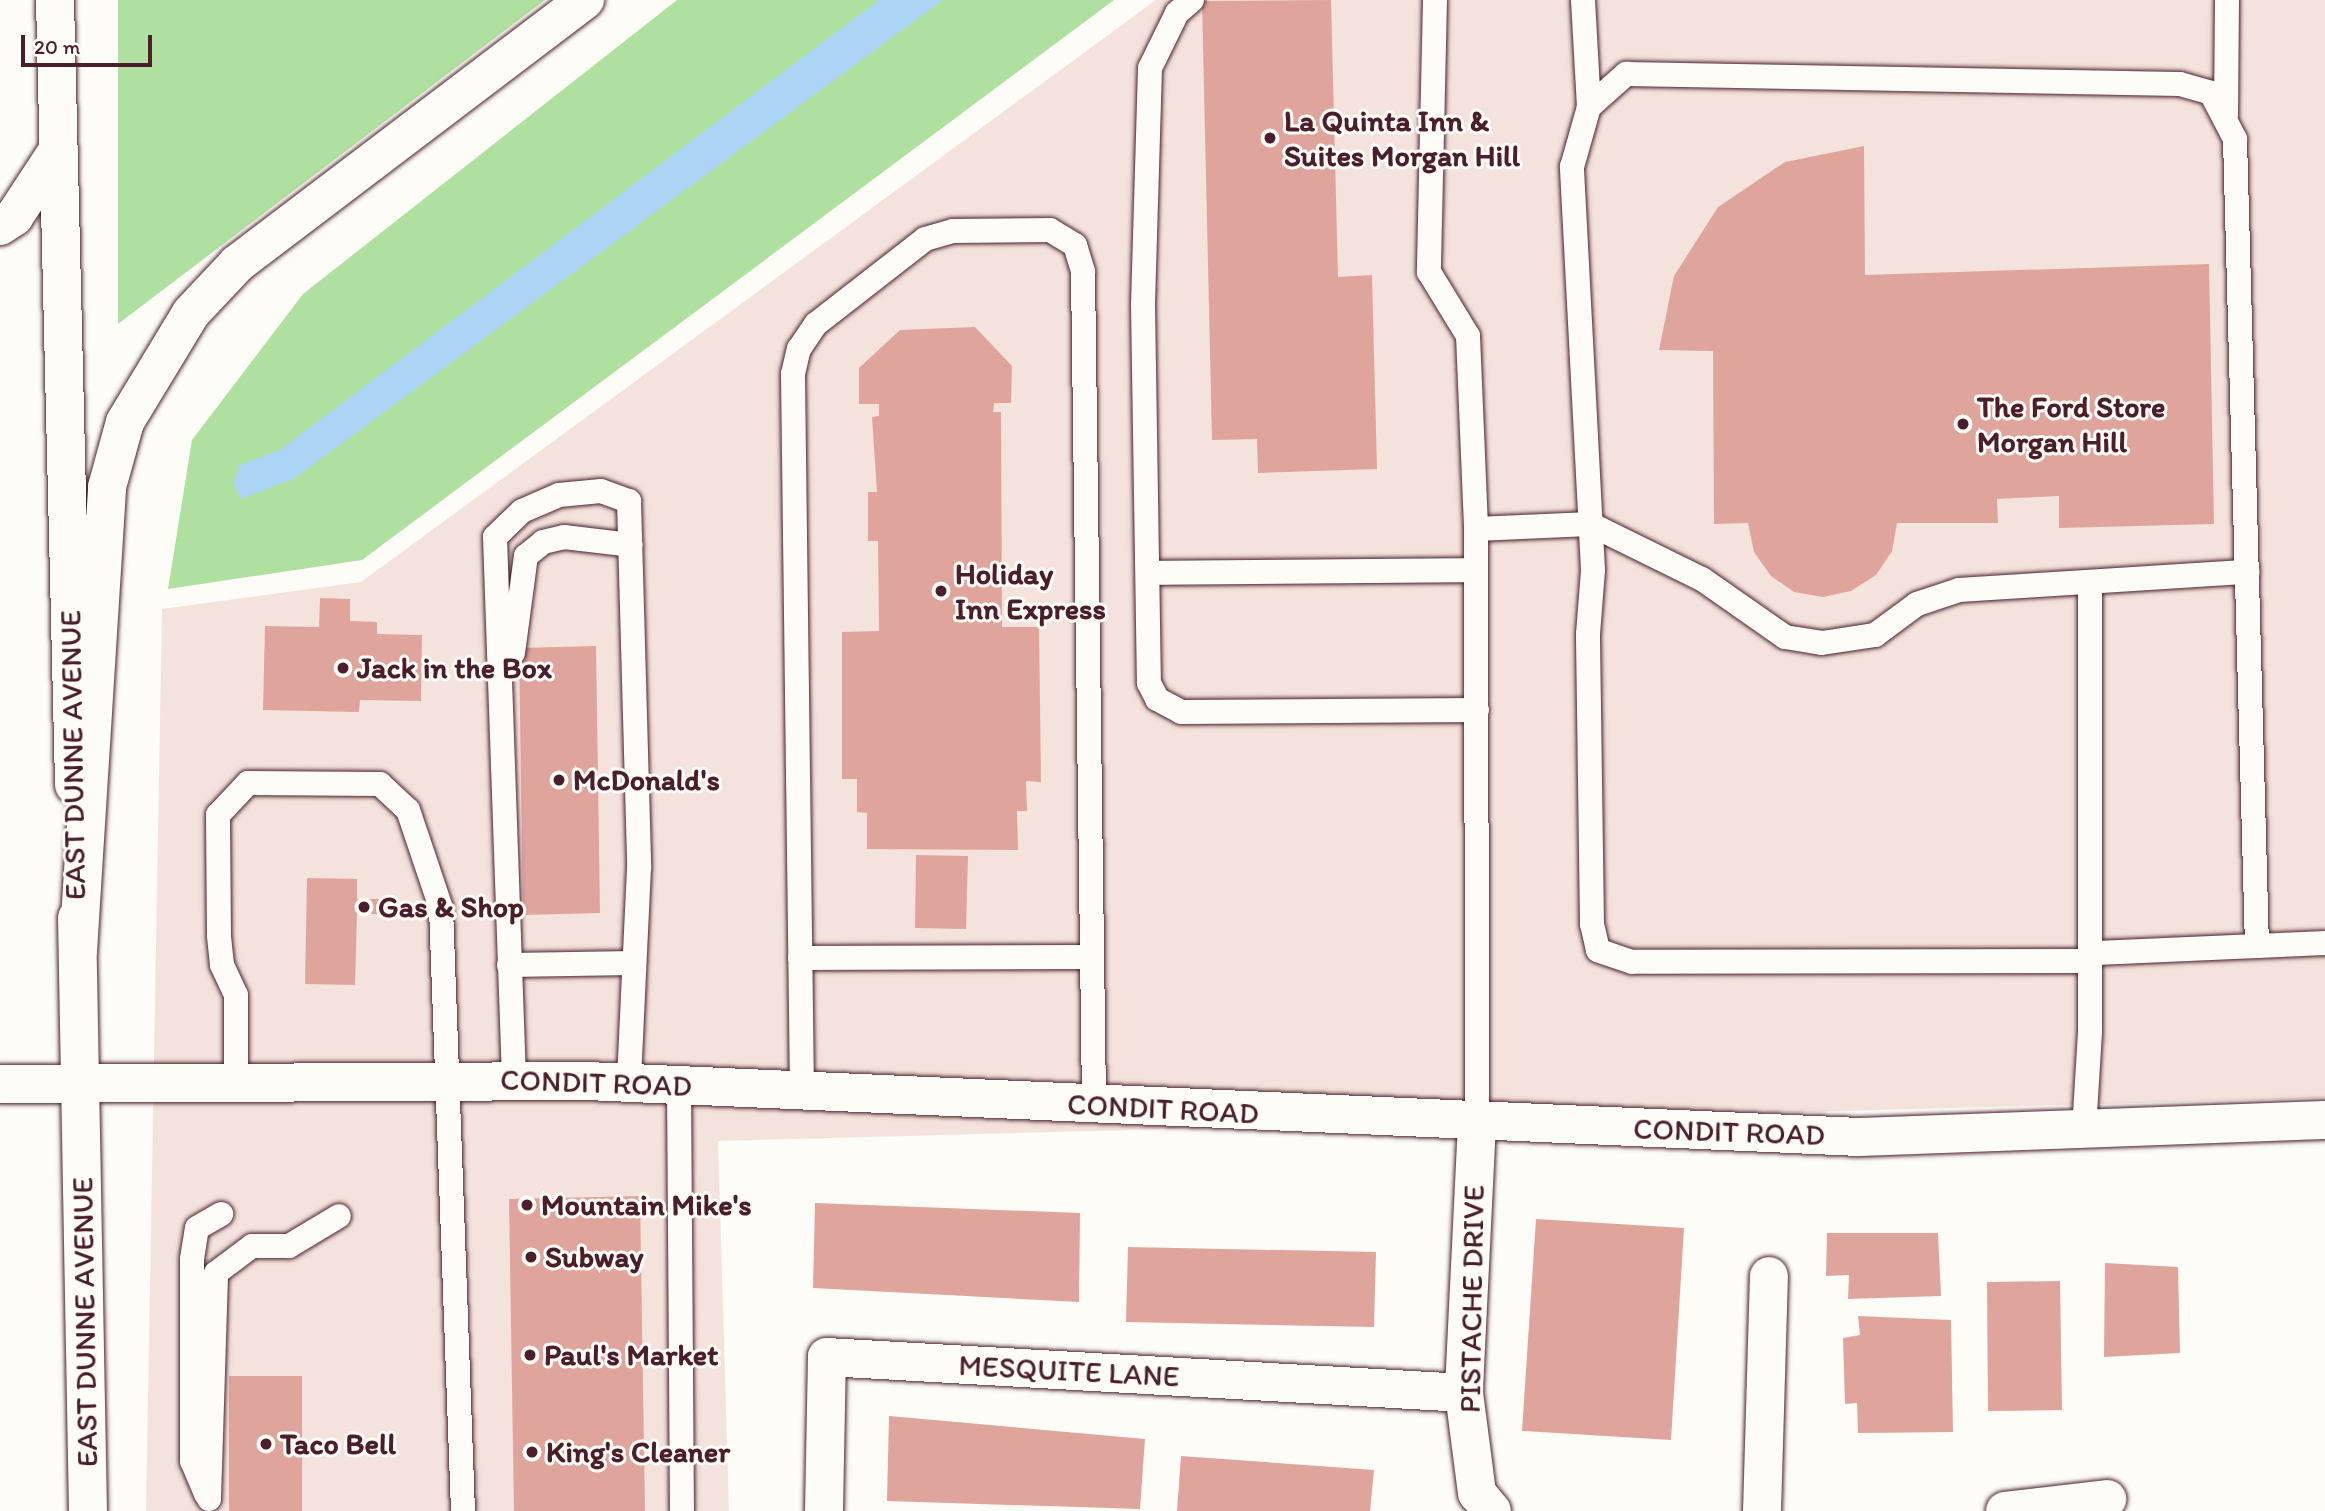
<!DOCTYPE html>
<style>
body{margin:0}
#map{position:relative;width:2325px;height:1511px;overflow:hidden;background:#fdfcf7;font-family:Itim,sans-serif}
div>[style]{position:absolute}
.built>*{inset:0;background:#f4e2dc}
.green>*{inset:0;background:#b0e0a0}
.water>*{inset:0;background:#acd4f6}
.building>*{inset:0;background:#dfa59c}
.roads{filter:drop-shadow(0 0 2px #4a1f2b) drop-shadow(0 0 2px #4a1f2b)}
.service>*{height:24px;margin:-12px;padding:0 12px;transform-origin:12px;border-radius:12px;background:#fdfcf7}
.minor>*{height:38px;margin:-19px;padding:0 19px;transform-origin:19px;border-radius:19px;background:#fdfcf7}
.tertiary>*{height:38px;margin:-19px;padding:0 19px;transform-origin:19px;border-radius:19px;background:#fdfcf7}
.secondary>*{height:38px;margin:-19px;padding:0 19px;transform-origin:19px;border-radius:19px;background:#fdfcf7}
.motorway>*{height:38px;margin:-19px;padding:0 19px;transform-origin:19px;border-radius:19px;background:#fdfcf7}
.dots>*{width:19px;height:19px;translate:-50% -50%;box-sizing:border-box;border:4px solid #fdfcf7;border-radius:50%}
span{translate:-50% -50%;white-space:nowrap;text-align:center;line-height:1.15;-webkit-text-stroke:6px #fdfcf7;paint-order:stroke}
.poi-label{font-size:30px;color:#4a1f2b;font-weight:700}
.left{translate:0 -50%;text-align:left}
.street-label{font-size:30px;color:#4a1f2b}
.scale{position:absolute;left:21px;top:35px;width:131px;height:32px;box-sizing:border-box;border:4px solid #4a1f2b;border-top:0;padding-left:9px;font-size:21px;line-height:24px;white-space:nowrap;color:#4a1f2b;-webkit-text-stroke:5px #fdfcf7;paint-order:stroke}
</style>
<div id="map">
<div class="built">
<i style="clip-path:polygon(1156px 0,2325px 0,2325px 1098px,718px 1141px,729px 1511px,146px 1511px,162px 609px,361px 582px)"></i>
</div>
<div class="green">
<i style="clip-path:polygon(118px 0,545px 0,118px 324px)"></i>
<i style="clip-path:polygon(677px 0,1114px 0,362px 560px,168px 589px,192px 440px,303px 294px)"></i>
</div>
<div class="water">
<i style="clip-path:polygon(879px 0,943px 0,295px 478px,241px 499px,233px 482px,240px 465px,280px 450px)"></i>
</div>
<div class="building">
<i style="clip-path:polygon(1331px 0,1338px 277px,1372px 275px,1377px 469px,1258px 473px,1257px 439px,1212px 440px,1202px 1px)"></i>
<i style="clip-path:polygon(1864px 146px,1865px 275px,2209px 264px,2214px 524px,2059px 528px,2059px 496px,1997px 499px,1998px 523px,1897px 523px,1892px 551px,1876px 575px,1851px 591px,1823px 597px,1794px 592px,1771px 576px,1754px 552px,1748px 523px,1714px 524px,1713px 351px,1659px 350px,1674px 276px,1718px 207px,1785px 162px)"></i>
<i style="clip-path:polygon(975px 327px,1012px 366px,1011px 403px,994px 403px,993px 412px,1001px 412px,1002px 627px,1039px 627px,1041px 782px,1026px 781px,1027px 811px,1017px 811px,1018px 850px,867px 849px,867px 813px,857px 812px,857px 779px,842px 779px,842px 632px,879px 631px,878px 541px,868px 541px,868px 492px,877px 492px,872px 417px,879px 416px,879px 404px,859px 404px,859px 368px,900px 330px)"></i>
<i style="clip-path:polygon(320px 598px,350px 599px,350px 621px,377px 622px,377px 634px,422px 635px,421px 701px,360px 700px,359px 712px,263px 710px,265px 626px,319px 627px)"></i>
<i style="clip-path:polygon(596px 646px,600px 913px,523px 915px,519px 648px)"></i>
<i style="clip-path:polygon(916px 855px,968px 856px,966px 929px,915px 928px)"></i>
<i style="clip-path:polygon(307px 878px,357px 879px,357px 899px,382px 899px,382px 914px,357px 914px,355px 985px,305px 984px)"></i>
<i style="clip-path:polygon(640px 1196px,645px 1511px,514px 1511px,509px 1199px)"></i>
<i style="clip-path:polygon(815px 1203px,1080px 1213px,1079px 1302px,813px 1288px)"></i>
<i style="clip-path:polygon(1536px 1219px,1684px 1228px,1671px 1440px,1522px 1431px)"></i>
<i style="clip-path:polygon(1827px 1233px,1938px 1233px,1941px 1296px,1848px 1299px,1849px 1275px,1826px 1276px)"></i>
<i style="clip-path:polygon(1128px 1247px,1376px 1252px,1374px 1327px,1126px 1322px)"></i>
<i style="clip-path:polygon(2105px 1263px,2178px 1267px,2180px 1353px,2104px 1357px)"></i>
<i style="clip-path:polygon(2060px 1281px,2062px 1410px,1988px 1411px,1987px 1282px)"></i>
<i style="clip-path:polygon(1858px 1316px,1951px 1320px,1953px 1432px,1858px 1433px,1857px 1403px,1845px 1404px,1843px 1338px,1860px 1335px)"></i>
<i style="clip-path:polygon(229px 1376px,302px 1376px,302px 1511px,229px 1511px)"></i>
<i style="clip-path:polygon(889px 1416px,1145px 1439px,1140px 1509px,887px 1501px)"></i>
<i style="clip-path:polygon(1181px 1456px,1374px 1470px,1370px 1511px,1177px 1511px)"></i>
</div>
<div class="roads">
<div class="service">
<i style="left:1192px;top:0;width:20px;rotate:139deg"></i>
<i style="left:1177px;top:13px;width:61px;rotate:116.1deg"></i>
<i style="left:1150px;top:68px;width:237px;rotate:91.7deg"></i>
<i style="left:1143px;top:305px;width:378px;rotate:89.1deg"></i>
<i style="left:1149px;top:683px;width:18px;rotate:63deg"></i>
<i style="left:1157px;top:699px;width:27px;rotate:28deg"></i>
<i style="left:1181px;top:712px;width:296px;rotate:-0.4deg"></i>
<i style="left:1435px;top:0;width:272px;rotate:91.3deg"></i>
<i style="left:1429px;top:272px;width:75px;rotate:58.6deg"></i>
<i style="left:1468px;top:336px;width:193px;rotate:87.6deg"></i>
<i style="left:1476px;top:529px;width:114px;rotate:-2.5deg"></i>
<i style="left:1590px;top:524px;width:125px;rotate:26.2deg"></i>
<i style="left:1702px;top:579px;width:101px;rotate:34.9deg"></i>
<i style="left:1785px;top:637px;width:37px;rotate:9deg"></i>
<i style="left:1822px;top:643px;width:54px;rotate:-8.6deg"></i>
<i style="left:1875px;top:635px;width:52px;rotate:-36.4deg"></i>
<i style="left:1917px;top:604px;width:44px;rotate:-18.4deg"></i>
<i style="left:1959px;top:590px;width:289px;rotate:-3.6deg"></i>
<i style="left:1583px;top:0;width:107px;rotate:86.8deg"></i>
<i style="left:1626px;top:74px;width:554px;rotate:1.03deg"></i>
<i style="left:2180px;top:84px;width:32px;rotate:16deg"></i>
<i style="left:2211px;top:93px;width:52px;rotate:62.4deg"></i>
<i style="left:2235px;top:139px;width:807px;rotate:88.44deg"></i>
<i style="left:2257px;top:946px;width:161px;rotate:177.5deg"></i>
<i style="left:2096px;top:953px;width:13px;rotate:141deg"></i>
<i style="left:2086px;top:961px;width:454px;rotate:179.9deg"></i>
<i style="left:1632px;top:962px;width:36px;rotate:-161deg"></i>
<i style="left:1598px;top:950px;width:27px;rotate:-103deg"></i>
<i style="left:1592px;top:924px;width:290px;rotate:-90.8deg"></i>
<i style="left:1588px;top:634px;width:64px;rotate:-85.5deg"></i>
<i style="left:1593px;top:570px;width:404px;rotate:-93deg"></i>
<i style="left:1572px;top:167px;width:62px;rotate:-74.2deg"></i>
<i style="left:1589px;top:107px;width:50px;rotate:-41.7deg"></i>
<i style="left:2226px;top:115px;width:115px;rotate:-89.5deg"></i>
<i style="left:1476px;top:529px;width:594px;rotate:89.9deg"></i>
<i style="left:1148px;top:573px;width:328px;rotate:-0.5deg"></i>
<i style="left:513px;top:653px;width:98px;rotate:-82.4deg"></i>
<i style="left:526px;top:556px;width:22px;rotate:-39deg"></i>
<i style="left:543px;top:542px;width:22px;rotate:-13deg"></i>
<i style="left:564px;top:537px;width:67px;rotate:6.8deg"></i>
<i style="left:2257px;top:946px;width:68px;rotate:-2.5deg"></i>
<i style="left:800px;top:958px;width:292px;rotate:-0.2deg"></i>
<i style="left:509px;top:965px;width:125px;rotate:-0.9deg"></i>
<i style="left:514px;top:1079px;width:542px;rotate:-92.01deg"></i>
<i style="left:495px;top:537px;width:37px;rotate:-44deg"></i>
<i style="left:522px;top:511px;width:40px;rotate:-23.4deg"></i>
<i style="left:559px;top:495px;width:42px;rotate:-5.4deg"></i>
<i style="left:601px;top:491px;width:30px;rotate:20deg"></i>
<i style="left:629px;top:501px;width:367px;rotate:88.4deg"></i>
<i style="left:639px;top:868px;width:215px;rotate:92.7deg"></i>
<i style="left:236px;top:1080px;width:85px;rotate:-90deg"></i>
<i style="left:236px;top:995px;width:33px;rotate:-115deg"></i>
<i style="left:222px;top:965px;width:30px;rotate:-96deg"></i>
<i style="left:219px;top:935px;width:120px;rotate:-90.5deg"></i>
<i style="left:218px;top:815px;width:44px;rotate:-46.8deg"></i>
<i style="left:248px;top:783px;width:132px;rotate:0.4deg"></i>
<i style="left:380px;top:784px;width:38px;rotate:43deg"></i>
<i style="left:408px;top:810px;width:103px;rotate:71.4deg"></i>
<i style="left:441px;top:908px;width:603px;rotate:87.91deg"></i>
<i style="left:679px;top:1085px;width:426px;rotate:89.6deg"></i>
<i style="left:802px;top:1091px;width:717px;rotate:-90.72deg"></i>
<i style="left:793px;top:374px;width:26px;rotate:-77deg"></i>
<i style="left:799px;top:349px;width:30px;rotate:-56deg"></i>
<i style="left:816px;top:324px;width:138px;rotate:-37.9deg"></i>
<i style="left:925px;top:239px;width:29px;rotate:-16deg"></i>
<i style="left:953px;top:231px;width:97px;rotate:-0.6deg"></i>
<i style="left:1050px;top:230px;width:29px;rotate:31deg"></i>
<i style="left:1075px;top:245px;width:28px;rotate:73deg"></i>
<i style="left:1083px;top:272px;width:834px;rotate:89.24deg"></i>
<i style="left:2084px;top:1130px;width:98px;rotate:-86.5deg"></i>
<i style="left:2090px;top:1032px;width:450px;rotate:-90deg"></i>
<i style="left:206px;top:1494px;width:36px;rotate:-113deg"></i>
<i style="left:192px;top:1461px;width:202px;rotate:-90deg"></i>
<i style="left:192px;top:1259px;width:31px;rotate:-81deg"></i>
<i style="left:197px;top:1228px;width:28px;rotate:-30deg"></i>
<i style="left:209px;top:1499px;width:226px;rotate:-88.2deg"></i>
<i style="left:216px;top:1273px;width:45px;rotate:-36.9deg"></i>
<i style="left:252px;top:1246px;width:37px"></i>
<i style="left:289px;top:1246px;width:58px;rotate:-31deg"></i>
</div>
<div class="minor">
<i style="left:1477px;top:1123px;width:270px;rotate:92.8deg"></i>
<i style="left:1464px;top:1393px;width:101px;rotate:82.6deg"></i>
<i style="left:1477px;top:1493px;width:23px;rotate:50deg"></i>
<i style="left:824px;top:1511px;width:154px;rotate:-88.9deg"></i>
<i style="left:827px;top:1357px;width:638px;rotate:3.23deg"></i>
<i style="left:1762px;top:1511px;width:235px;rotate:-88.3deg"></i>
<i style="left:2005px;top:1511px;width:103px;rotate:-6.7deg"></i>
</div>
<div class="tertiary">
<i style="left:0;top:1084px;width:587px;rotate:-0.29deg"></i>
<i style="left:587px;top:1081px;width:1273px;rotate:2.52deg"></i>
<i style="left:1859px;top:1137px;width:466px;rotate:-2.1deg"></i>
</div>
<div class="secondary">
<i style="left:55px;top:0;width:785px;rotate:88.61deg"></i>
<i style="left:77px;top:918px;width:593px;rotate:88.94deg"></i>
</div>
<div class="motorway">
<i style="left:0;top:226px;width:17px;rotate:-33deg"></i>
<i style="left:14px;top:217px;width:80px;rotate:-56.7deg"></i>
<i style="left:78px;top:951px;width:465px;rotate:-86.4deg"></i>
<i style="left:107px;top:487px;width:67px;rotate:-74.5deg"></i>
<i style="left:125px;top:422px;width:127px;rotate:-58.8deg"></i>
<i style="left:191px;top:313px;width:67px;rotate:-46.8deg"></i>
<i style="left:237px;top:264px;width:437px;rotate:-37.2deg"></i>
</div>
</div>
<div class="dots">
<i style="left:1270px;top:138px;background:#4a1f2b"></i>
<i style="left:1963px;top:424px;background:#4a1f2b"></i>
<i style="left:941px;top:591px;background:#4a1f2b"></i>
<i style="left:343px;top:668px;background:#4a1f2b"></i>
<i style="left:559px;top:780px;background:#4a1f2b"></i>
<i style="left:364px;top:907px;background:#4a1f2b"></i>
<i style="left:527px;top:1205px;background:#4a1f2b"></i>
<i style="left:531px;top:1257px;background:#4a1f2b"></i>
<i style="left:530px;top:1355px;background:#4a1f2b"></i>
<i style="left:266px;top:1444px;background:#4a1f2b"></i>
<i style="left:532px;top:1452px;background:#4a1f2b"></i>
</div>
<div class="poi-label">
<span class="left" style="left:1284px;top:138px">La Quinta Inn &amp;<br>Suites Morgan Hill</span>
<span class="left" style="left:1977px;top:424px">The Ford Store<br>Morgan Hill</span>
<span class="left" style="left:955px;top:591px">Holiday<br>Inn Express</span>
<span class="left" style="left:357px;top:668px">Jack in the Box</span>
<span class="left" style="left:573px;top:780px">McDonald's</span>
<span class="left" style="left:378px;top:907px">Gas &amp; Shop</span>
<span class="left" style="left:541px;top:1205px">Mountain Mike's</span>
<span class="left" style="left:545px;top:1257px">Subway</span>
<span class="left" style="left:544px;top:1355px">Paul's Market</span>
<span class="left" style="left:280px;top:1444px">Taco Bell</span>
<span class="left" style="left:546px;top:1452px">King's Cleaner</span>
</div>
<div class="street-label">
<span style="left:73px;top:755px;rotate:-91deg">EAST DUNNE AVENUE</span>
<span style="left:596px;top:1083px;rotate:2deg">CONDIT ROAD</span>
<span style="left:1163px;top:1109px;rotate:3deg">CONDIT ROAD</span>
<span style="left:1729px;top:1132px;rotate:2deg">CONDIT ROAD</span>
<span style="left:1472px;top:1299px;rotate:-89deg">PISTACHE DRIVE</span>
<span style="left:85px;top:1322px;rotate:-91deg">EAST DUNNE AVENUE</span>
<span style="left:1069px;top:1371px;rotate:3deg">MESQUITE LANE</span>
</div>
<div class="scale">20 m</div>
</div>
